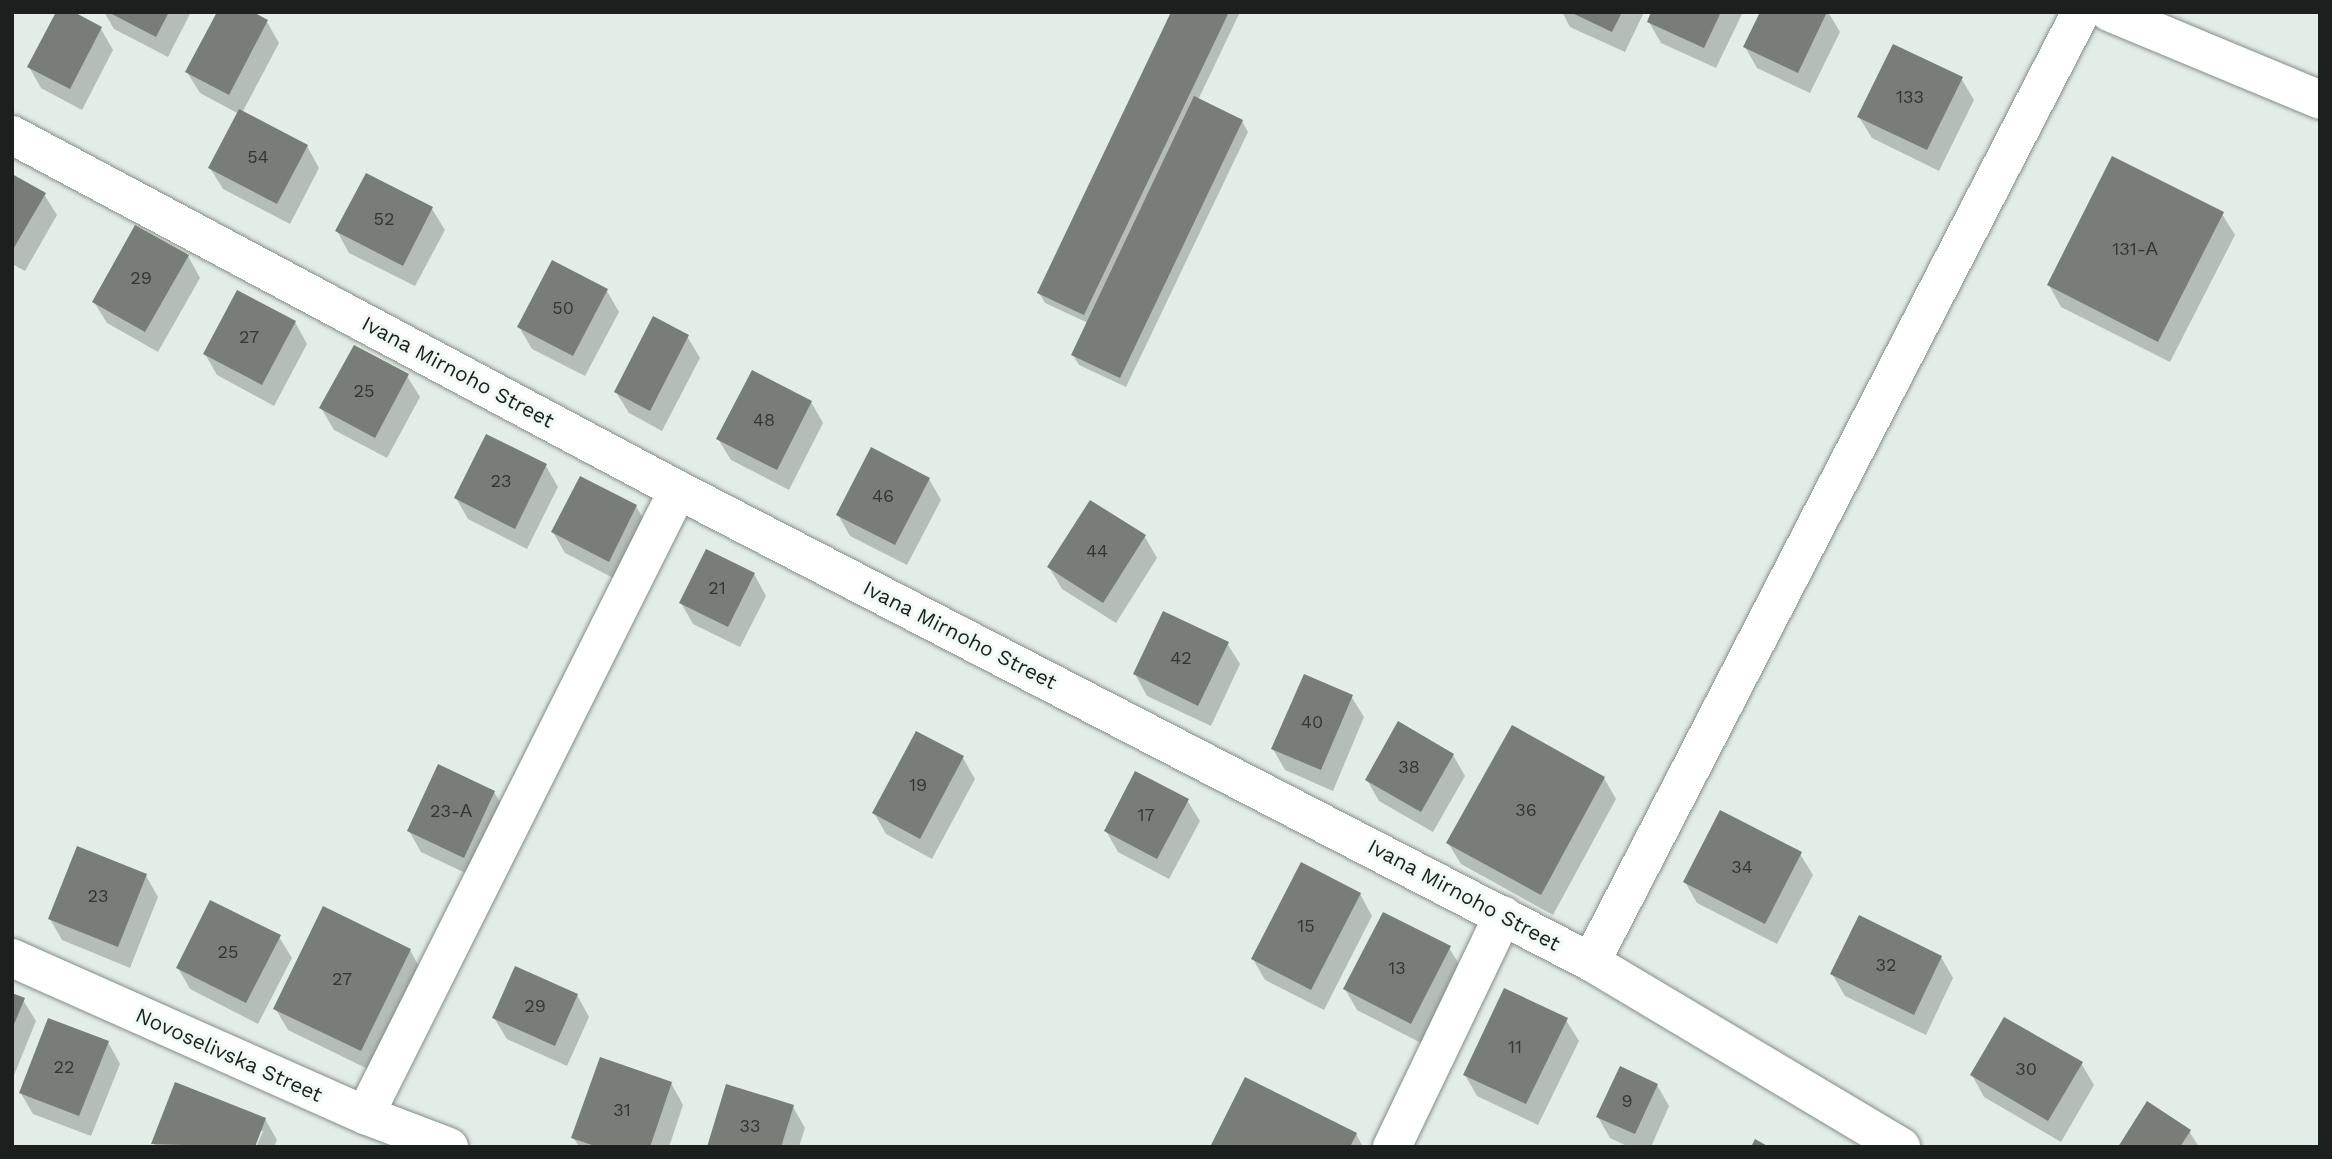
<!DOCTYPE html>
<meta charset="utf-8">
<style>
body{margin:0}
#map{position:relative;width:2332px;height:1159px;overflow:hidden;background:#e3ede7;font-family:"Work Sans",sans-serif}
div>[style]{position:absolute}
.shadow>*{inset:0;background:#0003}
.building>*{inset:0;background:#787e77}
.roads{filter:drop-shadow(0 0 2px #848d88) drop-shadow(0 0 2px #848d88)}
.street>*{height:38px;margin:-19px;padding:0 19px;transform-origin:19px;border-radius:19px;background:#fff}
.secondary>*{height:38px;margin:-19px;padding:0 19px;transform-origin:19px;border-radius:19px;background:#fff}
span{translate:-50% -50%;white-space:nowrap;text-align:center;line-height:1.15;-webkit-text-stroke:6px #f0faf4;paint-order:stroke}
.number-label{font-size:18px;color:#323734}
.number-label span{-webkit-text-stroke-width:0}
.street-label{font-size:21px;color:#1b1f1d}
.frame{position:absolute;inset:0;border:14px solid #1b1f1d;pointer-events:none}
</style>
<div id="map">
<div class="shadow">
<i style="clip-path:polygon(104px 12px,191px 12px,168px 57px,114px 29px)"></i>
<i style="clip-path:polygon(1173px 12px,1240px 12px,1198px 100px,1242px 121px,1248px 132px,1126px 387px,1079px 365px,1073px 355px,1088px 323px,1045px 303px,1039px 293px)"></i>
<i style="clip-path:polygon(1562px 12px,1644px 12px,1625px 52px,1570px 27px)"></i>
<i style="clip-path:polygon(1653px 12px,1743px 12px,1716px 68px,1661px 43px,1649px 22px)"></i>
<i style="clip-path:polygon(1762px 12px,1828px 12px,1840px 32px,1810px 93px,1757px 68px,1745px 47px)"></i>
<i style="clip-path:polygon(267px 22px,279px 43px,242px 113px,307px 146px,319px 168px,290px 224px,223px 189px,210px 168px,239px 114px,200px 93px,187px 72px)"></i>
<i style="clip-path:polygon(101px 29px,113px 50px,82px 110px,41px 88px,29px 67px)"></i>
<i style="clip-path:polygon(1961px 78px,1974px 100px,1939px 171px,1872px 138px,1859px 117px)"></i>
<i style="clip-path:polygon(367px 175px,432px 209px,445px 230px,415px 286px,349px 253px,337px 231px)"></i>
<i style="clip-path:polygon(12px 176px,44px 194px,57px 215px,25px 271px,12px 264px)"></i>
<i style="clip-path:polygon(2222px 214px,2235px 235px,2170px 362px,2061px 307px,2049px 285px)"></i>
<i style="clip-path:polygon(188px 256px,200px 278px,158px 352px,107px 323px,94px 302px)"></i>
<i style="clip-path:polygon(607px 291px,619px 312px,585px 376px,532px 349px,519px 327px)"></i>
<i style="clip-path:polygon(295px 322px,307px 344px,274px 406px,217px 375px,205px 354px)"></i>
<i style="clip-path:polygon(687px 336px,700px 358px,662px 431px,629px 413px,616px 392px)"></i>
<i style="clip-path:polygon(407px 376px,420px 397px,387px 458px,334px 430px,321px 408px)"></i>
<i style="clip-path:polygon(811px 402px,823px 423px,789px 490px,731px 460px,718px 439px)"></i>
<i style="clip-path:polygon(546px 466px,558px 487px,527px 549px,468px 519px,456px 498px)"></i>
<i style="clip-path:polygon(929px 479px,941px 500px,907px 565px,850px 536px,838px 515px)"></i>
<i style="clip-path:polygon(636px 506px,648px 527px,621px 582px,565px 553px,553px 532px)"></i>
<i style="clip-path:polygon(1145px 537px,1157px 558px,1116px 623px,1062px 589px,1049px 567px)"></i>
<i style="clip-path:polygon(754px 574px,766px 596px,740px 647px,693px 624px,681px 603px)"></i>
<i style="clip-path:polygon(1227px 643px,1240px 664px,1211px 726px,1147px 696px,1135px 674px)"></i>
<i style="clip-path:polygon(1351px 696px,1364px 717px,1333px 791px,1285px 770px,1273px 749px)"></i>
<i style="clip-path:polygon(917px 733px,963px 758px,975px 779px,932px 859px,886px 834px,874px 813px)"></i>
<i style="clip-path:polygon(1453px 755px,1465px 776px,1433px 832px,1379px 801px,1367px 780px)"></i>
<i style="clip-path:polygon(1604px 778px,1616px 799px,1553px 915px,1461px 864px,1448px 843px)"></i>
<i style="clip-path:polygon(494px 792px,507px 813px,476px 878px,421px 852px,409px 831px)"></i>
<i style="clip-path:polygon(1187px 800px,1200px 821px,1169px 879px,1118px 852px,1106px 831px)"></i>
<i style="clip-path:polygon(1800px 854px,1813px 875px,1777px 944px,1697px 903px,1685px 882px)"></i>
<i style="clip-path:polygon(146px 876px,158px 897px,130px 968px,62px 940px,50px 919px)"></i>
<i style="clip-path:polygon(1360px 894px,1372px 916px,1324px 1010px,1265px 980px,1253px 959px)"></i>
<i style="clip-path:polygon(279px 937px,292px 958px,258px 1024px,190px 989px,178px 968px)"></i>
<i style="clip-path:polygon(1449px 948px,1462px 969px,1423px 1044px,1357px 1010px,1345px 989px)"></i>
<i style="clip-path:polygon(410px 950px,422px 972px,374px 1072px,288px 1030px,275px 1008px)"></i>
<i style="clip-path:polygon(1941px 957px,1953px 978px,1926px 1035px,1845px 996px,1832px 974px)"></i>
<i style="clip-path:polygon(12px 995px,23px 1000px,36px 1021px,12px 1080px)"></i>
<i style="clip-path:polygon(577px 995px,589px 1017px,567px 1066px,507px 1039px,494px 1018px)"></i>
<i style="clip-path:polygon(1566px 1020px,1579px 1041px,1538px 1125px,1477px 1096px,1465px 1075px)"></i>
<i style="clip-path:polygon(108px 1042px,120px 1064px,91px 1136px,33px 1114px,20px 1092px)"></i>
<i style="clip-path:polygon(2081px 1063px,2094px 1085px,2061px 1142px,1984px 1097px,1972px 1075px)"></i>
<i style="clip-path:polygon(671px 1083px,683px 1105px,669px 1147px,579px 1147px,573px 1137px)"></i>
<i style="clip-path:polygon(176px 1084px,265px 1119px,277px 1140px,274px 1147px,256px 1147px,263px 1131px,259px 1131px,253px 1147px,154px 1147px)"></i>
<i style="clip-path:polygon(1657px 1085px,1669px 1106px,1651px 1147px,1629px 1147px,1610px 1138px,1598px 1117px)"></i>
<i style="clip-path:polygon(793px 1107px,805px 1128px,799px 1147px,708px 1147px)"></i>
<i style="clip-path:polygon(2189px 1131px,2199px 1147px,2120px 1147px)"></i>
<i style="clip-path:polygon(1356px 1134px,1363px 1147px,1212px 1147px)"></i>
</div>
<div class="building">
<i style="clip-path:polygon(56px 12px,74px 12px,102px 27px,70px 89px,27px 67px)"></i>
<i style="clip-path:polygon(108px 12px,169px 12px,156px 37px)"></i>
<i style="clip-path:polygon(217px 12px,253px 12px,268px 20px,229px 95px,185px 72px)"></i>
<i style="clip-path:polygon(1171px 12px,1229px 12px,1084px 315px,1037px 293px)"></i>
<i style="clip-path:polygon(1570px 12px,1622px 12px,1612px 32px)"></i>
<i style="clip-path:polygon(1651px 12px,1721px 12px,1704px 48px,1647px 22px)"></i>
<i style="clip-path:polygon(1760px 12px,1827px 12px,1798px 73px,1743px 47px)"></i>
<i style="clip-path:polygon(1893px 44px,1963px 77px,1927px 150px,1857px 117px)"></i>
<i style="clip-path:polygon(1194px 96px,1243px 120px,1120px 378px,1071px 355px)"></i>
<i style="clip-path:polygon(239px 109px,308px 145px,277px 204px,208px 168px)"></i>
<i style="clip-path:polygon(2112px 156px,2224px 212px,2158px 342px,2047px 285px)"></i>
<i style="clip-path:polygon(366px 173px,433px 207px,403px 266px,335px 231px)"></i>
<i style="clip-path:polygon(12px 174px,46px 193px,12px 251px)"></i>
<i style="clip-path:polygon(135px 225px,189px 255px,145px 332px,92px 302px)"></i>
<i style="clip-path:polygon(552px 260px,608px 289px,573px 356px,517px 327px)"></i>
<i style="clip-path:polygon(237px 290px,296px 321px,262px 385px,203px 354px)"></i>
<i style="clip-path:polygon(653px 316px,689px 335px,650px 411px,614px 392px)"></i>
<i style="clip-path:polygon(354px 345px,409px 374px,375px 438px,319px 408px)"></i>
<i style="clip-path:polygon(752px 370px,812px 401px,777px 470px,716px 439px)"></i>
<i style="clip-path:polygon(486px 434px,547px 464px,515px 529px,454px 498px)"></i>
<i style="clip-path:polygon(871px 447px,930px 478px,895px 545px,836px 515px)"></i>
<i style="clip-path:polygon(580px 476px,637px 505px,609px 562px,551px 532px)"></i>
<i style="clip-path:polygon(1090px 500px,1146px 535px,1103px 603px,1047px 567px)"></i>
<i style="clip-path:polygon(706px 549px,755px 573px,728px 627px,679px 603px)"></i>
<i style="clip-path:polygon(1163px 611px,1229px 642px,1198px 706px,1133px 674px)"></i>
<i style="clip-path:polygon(1304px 674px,1353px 695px,1321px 770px,1271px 749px)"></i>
<i style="clip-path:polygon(1398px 721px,1454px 754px,1421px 812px,1365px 780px)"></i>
<i style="clip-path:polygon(1512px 725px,1605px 777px,1541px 895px,1446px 843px)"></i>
<i style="clip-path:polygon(916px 731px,964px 756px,920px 839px,872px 813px)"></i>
<i style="clip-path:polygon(438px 764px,495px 791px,464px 858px,407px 831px)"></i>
<i style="clip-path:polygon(1135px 771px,1189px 799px,1157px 859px,1104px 831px)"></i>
<i style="clip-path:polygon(1720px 810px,1802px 852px,1765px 924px,1683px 882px)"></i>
<i style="clip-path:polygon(77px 846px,147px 874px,118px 947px,48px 919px)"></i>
<i style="clip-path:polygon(1301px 862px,1361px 893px,1311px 990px,1251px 959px)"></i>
<i style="clip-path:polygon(210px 900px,281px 935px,246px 1003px,176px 968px)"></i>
<i style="clip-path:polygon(323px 906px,411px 949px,361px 1051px,273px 1009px)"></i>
<i style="clip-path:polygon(1383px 912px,1451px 946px,1411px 1024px,1343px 989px)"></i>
<i style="clip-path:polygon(1859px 915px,1942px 956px,1914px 1015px,1830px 974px)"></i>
<i style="clip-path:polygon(515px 966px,578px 994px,555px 1046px,492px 1018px)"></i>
<i style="clip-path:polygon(1504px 988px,1568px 1018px,1526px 1104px,1463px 1075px)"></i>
<i style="clip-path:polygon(12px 993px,25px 998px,12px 1029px)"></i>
<i style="clip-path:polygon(2004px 1017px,2083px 1062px,2048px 1121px,1970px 1075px)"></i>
<i style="clip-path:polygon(48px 1018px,109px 1041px,79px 1116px,19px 1093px)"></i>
<i style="clip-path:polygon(600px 1057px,672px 1082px,650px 1147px,598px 1147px,571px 1138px)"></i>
<i style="clip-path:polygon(1620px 1066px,1658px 1084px,1635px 1134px,1596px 1117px)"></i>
<i style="clip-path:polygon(1245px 1077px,1357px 1133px,1350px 1147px,1210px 1147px)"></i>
<i style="clip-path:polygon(175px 1082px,266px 1118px,255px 1147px,151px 1144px)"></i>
<i style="clip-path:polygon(726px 1084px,794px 1105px,781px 1147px,707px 1147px)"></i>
<i style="clip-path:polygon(2147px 1101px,2191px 1130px,2180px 1147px,2118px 1147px)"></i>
<i style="clip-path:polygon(1755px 1139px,1769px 1147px,1751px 1147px)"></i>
</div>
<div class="roads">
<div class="street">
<i style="left:12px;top:135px;width:755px;rotate:28.06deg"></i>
<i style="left:678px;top:490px;width:1028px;rotate:27.34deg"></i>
<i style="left:1591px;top:962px;width:361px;rotate:30.8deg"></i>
<i style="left:12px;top:958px;width:386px;rotate:24deg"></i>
<i style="left:365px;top:1115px;width:90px;rotate:20.9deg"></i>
<i style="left:1591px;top:962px;width:1069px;rotate:-62.72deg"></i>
<i style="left:365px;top:1115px;width:699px;rotate:-63.4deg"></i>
<i style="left:1392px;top:1147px;width:257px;rotate:-64.4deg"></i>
</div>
<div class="secondary">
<i style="left:2109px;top:12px;width:229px;rotate:22.6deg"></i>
</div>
</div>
<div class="number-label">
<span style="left:1910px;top:97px">133</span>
<span style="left:258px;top:157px">54</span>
<span style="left:384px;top:219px">52</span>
<span style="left:2135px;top:249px">131-А</span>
<span style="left:141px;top:278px">29</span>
<span style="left:563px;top:308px">50</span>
<span style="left:249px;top:337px">27</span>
<span style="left:364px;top:391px">25</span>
<span style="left:764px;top:420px">48</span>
<span style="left:501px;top:481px">23</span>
<span style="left:883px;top:496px">46</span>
<span style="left:1097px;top:551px">44</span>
<span style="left:717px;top:588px">21</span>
<span style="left:1181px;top:658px">42</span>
<span style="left:1312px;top:722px">40</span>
<span style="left:1409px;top:767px">38</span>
<span style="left:918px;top:785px">19</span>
<span style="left:1526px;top:810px">36</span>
<span style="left:451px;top:811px">23-А</span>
<span style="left:1146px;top:815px">17</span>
<span style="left:1742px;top:867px">34</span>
<span style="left:98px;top:896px">23</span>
<span style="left:1306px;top:926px">15</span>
<span style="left:228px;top:952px">25</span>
<span style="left:1886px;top:965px">32</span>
<span style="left:1397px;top:968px">13</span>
<span style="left:342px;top:979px">27</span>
<span style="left:535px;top:1006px">29</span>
<span style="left:1515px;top:1047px">11</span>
<span style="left:64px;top:1067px">22</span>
<span style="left:2026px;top:1069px">30</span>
<span style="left:1627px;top:1101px">9</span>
<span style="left:622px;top:1110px">31</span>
<span style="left:750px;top:1126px">33</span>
</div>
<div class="street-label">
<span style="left:458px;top:372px;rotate:28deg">Ivana Mirnoho Street</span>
<span style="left:960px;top:635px;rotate:27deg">Ivana Mirnoho Street</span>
<span style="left:1464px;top:895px;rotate:28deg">Ivana Mirnoho Street</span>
<span style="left:229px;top:1055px;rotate:24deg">Novoselivska Street</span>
</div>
<div class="frame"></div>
</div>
